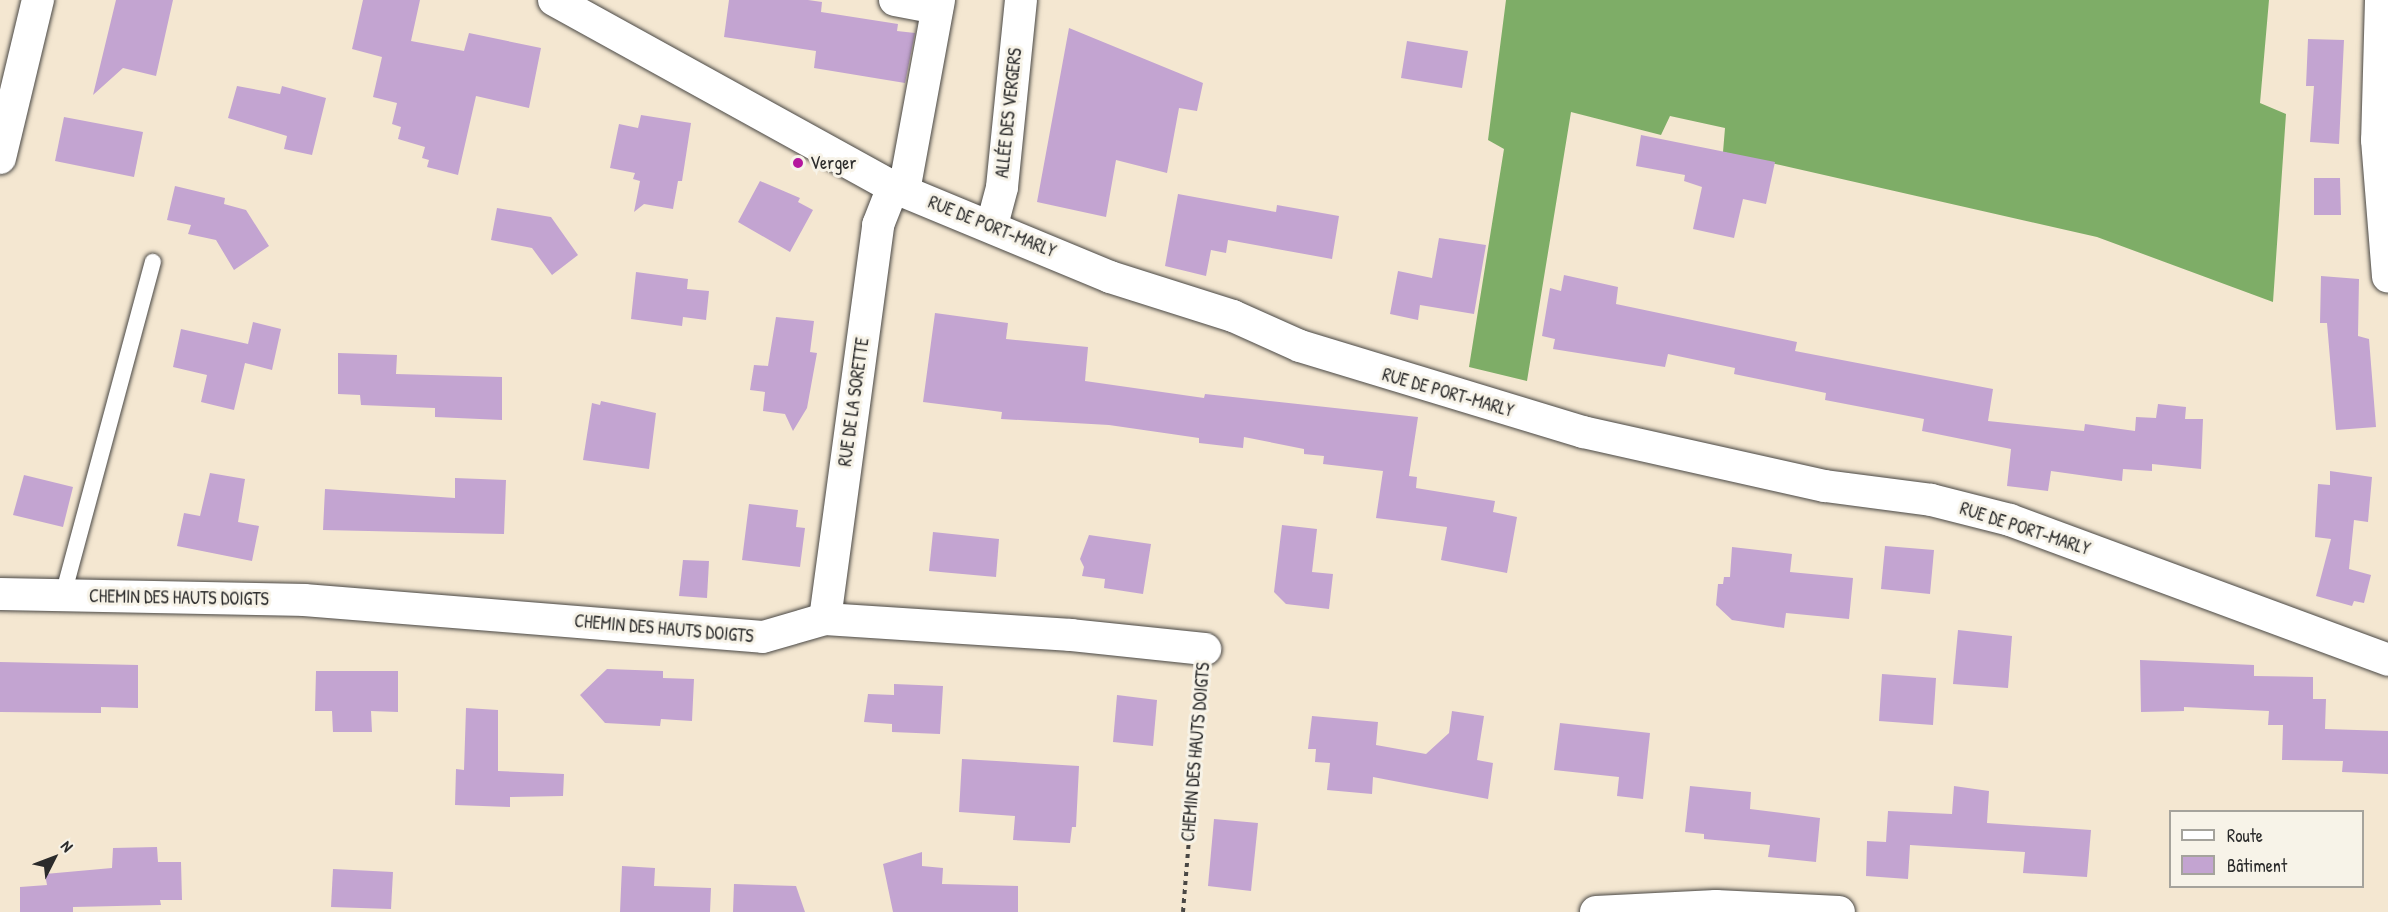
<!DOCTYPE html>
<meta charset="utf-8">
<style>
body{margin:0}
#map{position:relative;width:2388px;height:912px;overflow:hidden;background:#f4e7d1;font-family:"Patrick Hand",sans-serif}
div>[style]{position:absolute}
.forest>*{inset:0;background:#7ead67}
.building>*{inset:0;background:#c3a4d1}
.path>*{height:4px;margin-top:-2px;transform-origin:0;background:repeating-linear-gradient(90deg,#494744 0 4.5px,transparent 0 9px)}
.roads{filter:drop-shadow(0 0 2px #494744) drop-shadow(0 0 2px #494744)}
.lane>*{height:16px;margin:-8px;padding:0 8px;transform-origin:8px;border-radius:8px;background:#fff}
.street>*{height:32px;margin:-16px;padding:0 16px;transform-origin:16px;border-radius:16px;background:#fff}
.dots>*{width:16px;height:16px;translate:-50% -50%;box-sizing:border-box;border:3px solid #f7f3e8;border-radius:50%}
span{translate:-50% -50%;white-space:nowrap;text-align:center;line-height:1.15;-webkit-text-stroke:6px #f7f3e8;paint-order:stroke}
.street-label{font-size:18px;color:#2b2b2b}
.poi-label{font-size:18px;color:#2b2b2b}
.left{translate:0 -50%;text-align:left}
.legend{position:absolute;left:2169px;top:810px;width:195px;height:78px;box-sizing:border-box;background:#f7f3e8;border:2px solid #a5a39c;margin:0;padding:8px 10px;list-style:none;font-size:18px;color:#2b2b2b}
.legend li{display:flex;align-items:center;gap:12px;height:30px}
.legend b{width:30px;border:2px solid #a5a39c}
.north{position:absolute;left:24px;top:828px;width:60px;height:60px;-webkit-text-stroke:4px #f7f3e8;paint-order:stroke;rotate:48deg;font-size:16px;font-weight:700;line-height:24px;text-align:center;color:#2b2b2b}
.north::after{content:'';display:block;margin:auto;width:21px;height:27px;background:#2b2b2b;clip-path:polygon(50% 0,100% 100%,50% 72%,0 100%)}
</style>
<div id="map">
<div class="forest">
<i style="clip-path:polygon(1506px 0,2269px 0,2260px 103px,2286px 114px,2273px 302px,2097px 237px,1723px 152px,1725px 128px,1670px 116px,1661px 135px,1571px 112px,1527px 381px,1469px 367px,1504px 149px,1488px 140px)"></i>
</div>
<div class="building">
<i style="clip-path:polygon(116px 0,173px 0,156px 76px,123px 68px,93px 95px)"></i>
<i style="clip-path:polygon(363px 0,420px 0,411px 41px,464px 51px,469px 33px,541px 48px,529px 108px,476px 96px,458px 175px,427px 167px,429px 160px,422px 158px,425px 147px,398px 139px,401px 127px,392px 124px,397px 103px,373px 97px,382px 57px,352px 49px)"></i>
<i style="clip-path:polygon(729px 0,808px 0,822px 2px,821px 12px,898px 24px,897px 31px,915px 33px,905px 83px,814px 68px,816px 51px,724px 37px)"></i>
<i style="clip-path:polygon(1069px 28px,1203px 83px,1197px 111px,1179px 108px,1167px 173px,1116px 160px,1106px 217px,1037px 202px)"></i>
<i style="clip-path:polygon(2308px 39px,2344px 40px,2339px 144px,2310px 142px,2314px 86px,2306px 86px)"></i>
<i style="clip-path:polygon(1407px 41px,1468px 51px,1462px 88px,1401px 78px)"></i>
<i style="clip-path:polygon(237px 86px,280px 94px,282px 86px,326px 98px,312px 155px,284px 149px,287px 136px,228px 118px)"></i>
<i style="clip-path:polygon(641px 115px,691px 123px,682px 181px,678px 181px,673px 209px,644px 204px,634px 212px,640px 181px,633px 179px,635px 173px,610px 168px,619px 124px,638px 128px)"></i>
<i style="clip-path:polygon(64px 117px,143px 132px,134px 177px,55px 161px)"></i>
<i style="clip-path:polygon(1641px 135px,1775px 162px,1766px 204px,1743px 199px,1734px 238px,1693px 229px,1702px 187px,1684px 181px,1685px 175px,1636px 166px)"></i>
<i style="clip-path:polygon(2314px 178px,2340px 178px,2341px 215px,2314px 215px)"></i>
<i style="clip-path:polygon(760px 181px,800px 198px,798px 202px,813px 210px,790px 252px,738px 222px)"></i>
<i style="clip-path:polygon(175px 186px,225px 198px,224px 204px,246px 210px,269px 246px,234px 270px,216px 240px,188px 234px,191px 225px,167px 220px)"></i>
<i style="clip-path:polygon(1178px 194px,1276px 212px,1277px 205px,1339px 216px,1332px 259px,1228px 240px,1226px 253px,1211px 250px,1206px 276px,1165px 266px)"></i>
<i style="clip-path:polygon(497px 208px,551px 217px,578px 255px,552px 275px,532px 248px,491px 240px)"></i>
<i style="clip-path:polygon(1439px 238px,1486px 245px,1474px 314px,1420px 305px,1418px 320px,1390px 314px,1398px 271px,1432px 278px)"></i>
<i style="clip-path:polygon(636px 272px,688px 279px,687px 289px,709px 291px,706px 320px,683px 317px,682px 326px,631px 319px)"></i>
<i style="clip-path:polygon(1564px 275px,1618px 287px,1616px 304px,1797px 342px,1795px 351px,1993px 389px,1988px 421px,2084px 431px,2085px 424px,2135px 431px,2136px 417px,2156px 418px,2158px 404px,2186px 407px,2185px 419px,2203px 419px,2201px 469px,2152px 464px,2152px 471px,2123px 469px,2122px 481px,2051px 471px,2048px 491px,2007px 486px,2011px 449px,1922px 431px,1924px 419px,1825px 400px,1826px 393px,1734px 374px,1735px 368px,1668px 354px,1665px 367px,1553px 349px,1555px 339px,1542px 336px,1550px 288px,1561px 291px)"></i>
<i style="clip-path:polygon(2321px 276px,2359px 279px,2358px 336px,2369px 339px,2376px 427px,2336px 430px,2327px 323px,2320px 323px)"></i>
<i style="clip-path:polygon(935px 313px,1008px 323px,1006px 339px,1088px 347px,1085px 381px,1204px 398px,1205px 394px,1418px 417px,1409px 476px,1417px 477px,1416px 488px,1495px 501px,1493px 512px,1517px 517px,1507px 573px,1441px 560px,1447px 527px,1376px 518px,1383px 471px,1323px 464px,1324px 456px,1304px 454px,1304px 449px,1244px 437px,1243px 448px,1199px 443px,1199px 438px,1109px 425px,1001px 419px,1002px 412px,923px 402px)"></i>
<i style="clip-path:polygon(776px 317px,814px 321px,810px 352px,817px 353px,807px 408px,793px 431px,785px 414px,763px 411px,765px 392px,750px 390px,754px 365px,768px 366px)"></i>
<i style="clip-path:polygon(253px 322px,281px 329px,272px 370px,245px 363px,234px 410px,201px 402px,207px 375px,173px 367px,181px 329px,248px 344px)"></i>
<i style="clip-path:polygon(338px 353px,397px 355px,396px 374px,502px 377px,502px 420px,435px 417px,435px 408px,361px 405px,360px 395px,338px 394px)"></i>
<i style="clip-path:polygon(601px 401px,656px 413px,649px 469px,583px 460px,592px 403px,600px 405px)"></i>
<i style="clip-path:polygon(2330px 471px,2372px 477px,2368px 522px,2354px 520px,2349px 569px,2371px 575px,2364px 603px,2354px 601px,2352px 606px,2316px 596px,2331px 539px,2315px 537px,2318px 484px,2330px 485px)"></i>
<i style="clip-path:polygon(210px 473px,245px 479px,238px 522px,259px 526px,252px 561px,177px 546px,184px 513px,200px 516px)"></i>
<i style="clip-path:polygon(24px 475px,73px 487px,63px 527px,13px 515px)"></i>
<i style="clip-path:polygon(455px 478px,506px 480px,504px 534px,323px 530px,325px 489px,455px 498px)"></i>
<i style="clip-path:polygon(749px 504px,798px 510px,796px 527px,805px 528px,800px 567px,742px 560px)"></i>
<i style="clip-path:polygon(1282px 525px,1317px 529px,1312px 572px,1333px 574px,1329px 609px,1286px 604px,1274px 592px)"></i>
<i style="clip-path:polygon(933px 532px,999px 539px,996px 577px,929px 571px)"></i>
<i style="clip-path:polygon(1089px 535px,1151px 544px,1143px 594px,1104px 588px,1105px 579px,1082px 576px,1084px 567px,1080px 559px)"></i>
<i style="clip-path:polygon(1885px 546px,1934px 550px,1930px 594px,1881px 589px)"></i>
<i style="clip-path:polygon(1732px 547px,1792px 554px,1790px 572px,1853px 578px,1849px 619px,1786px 613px,1784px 628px,1732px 620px,1716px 605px,1718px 584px,1723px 584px,1724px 577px,1730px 577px)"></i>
<i style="clip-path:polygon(683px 560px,709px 561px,707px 598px,679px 596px)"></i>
<i style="clip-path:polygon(1958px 630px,2012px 636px,2008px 688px,1953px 684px)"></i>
<i style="clip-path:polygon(2140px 660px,2254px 665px,2254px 676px,2313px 677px,2313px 699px,2326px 699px,2325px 729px,2388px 731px,2388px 774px,2342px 772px,2343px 761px,2282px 760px,2283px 725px,2268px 725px,2269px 711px,2184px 707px,2184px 711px,2141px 712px)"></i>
<i style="clip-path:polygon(0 662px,138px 665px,138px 708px,101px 707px,101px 713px,0 712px)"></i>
<i style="clip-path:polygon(607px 669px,663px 671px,663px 678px,694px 679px,692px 721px,661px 719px,660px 726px,605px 723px,580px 695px)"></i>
<i style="clip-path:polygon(316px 671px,398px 671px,398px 712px,371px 711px,372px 732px,333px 732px,332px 711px,315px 711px)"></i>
<i style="clip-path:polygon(1882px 674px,1936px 678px,1933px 725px,1879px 721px)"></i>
<i style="clip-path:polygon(894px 684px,943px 686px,940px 734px,892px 732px,892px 724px,864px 722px,868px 694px,894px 695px)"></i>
<i style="clip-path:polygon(1117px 695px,1157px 700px,1153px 746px,1113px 742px)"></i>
<i style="clip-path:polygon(466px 708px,498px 710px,498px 771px,564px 774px,563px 796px,510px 797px,510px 807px,455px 805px,456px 769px,464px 770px)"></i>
<i style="clip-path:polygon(1452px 711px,1484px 716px,1477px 760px,1493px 763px,1488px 799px,1373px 777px,1372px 794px,1327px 790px,1330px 763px,1315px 762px,1316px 749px,1308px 749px,1312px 716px,1378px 722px,1376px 745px,1426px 754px,1449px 733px)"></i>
<i style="clip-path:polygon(1560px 723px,1650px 733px,1643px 799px,1617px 796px,1619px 777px,1554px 770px)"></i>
<i style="clip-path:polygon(962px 759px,1079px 766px,1076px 827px,1072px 827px,1070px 843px,1013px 840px,1015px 816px,959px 812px)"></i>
<i style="clip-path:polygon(1690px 786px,1751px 792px,1750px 809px,1820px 818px,1816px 862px,1768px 857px,1770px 845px,1704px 839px,1704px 834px,1685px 832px)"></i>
<i style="clip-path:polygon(1954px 786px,1989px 791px,1987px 823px,2091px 830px,2087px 877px,2023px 873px,2025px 852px,1910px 845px,1908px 879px,1866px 876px,1867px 841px,1886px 842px,1888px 811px,1952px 814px)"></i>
<i style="clip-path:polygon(1214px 819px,1258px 823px,1251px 891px,1208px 886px)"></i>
<i style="clip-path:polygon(157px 847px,158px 862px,181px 862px,182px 900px,160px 900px,161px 905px,73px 907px,73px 912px,20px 912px,20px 887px,47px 885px,45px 874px,112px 868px,113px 848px)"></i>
<i style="clip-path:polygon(922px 852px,922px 866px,943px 868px,942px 884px,1018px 886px,1018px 912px,893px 912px,883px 864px)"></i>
<i style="clip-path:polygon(622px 866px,655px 868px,654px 886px,711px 888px,710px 912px,620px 912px)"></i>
<i style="clip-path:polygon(333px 869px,393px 872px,391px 909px,331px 907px)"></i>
<i style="clip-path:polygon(734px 884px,796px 886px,805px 912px,733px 912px)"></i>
</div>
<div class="path">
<i style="left:1183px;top:912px;width:230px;rotate:-85.3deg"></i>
</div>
<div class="roads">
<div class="lane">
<i style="left:63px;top:595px;width:345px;rotate:-74.9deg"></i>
</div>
<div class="street">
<i style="left:554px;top:0;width:387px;rotate:28.9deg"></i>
<i style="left:893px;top:187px;width:235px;rotate:22.5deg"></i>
<i style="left:1110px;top:277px;width:129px;rotate:17.6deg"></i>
<i style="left:1233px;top:316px;width:73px;rotate:24.1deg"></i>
<i style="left:1300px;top:346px;width:296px;rotate:16.9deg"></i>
<i style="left:1583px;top:432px;width:248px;rotate:12.6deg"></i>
<i style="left:1825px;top:486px;width:107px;rotate:7.5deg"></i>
<i style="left:1931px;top:500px;width:81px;rotate:14.2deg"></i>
<i style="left:2010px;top:520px;width:403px;rotate:20.3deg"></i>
<i style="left:895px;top:0;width:43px;rotate:10.8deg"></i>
<i style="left:2381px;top:0;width:140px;rotate:91.6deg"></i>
<i style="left:2377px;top:140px;width:137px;rotate:85.4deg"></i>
<i style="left:0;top:158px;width:163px;rotate:-76.5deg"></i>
<i style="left:904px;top:191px;width:194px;rotate:-79.6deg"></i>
<i style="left:992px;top:225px;width:39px;rotate:-75deg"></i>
<i style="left:1002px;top:187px;width:188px;rotate:-84.2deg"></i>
<i style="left:0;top:594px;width:304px;rotate:1.1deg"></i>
<i style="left:304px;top:600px;width:460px;rotate:4.6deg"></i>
<i style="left:763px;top:637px;width:65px;rotate:-16.2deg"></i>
<i style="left:825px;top:619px;width:247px;rotate:3.7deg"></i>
<i style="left:1071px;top:635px;width:135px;rotate:6deg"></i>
<i style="left:825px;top:619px;width:398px;rotate:-82.3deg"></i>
<i style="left:878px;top:225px;width:41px;rotate:-68.5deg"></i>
<i style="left:1596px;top:912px;width:120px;rotate:-2.9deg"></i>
<i style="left:1716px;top:906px;width:123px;rotate:2.8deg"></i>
</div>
</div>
<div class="dots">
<i style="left:798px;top:163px;background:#b5179e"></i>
</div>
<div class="street-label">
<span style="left:1009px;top:113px;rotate:-84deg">ALLÉE DES VERGERS</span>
<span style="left:992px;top:227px;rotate:22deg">RUE DE PORT-MARLY</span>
<span style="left:1448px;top:393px;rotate:16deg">RUE DE PORT-MARLY</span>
<span style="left:854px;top:402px;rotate:-82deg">RUE DE LA SORETTE</span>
<span style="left:2025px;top:529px;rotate:18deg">RUE DE PORT-MARLY</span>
<span style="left:179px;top:598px;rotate:1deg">CHEMIN DES HAUTS DOIGTS</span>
<span style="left:664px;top:629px;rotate:5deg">CHEMIN DES HAUTS DOIGTS</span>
<span style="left:1196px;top:752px;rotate:-85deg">CHEMIN DES HAUTS DOIGTS</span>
</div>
<div class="poi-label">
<span class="left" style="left:810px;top:163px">Verger</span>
</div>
<ul class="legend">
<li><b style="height:8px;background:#fff"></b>Route</li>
<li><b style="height:16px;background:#c3a4d1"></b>Bâtiment</li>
</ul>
<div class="north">N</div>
</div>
